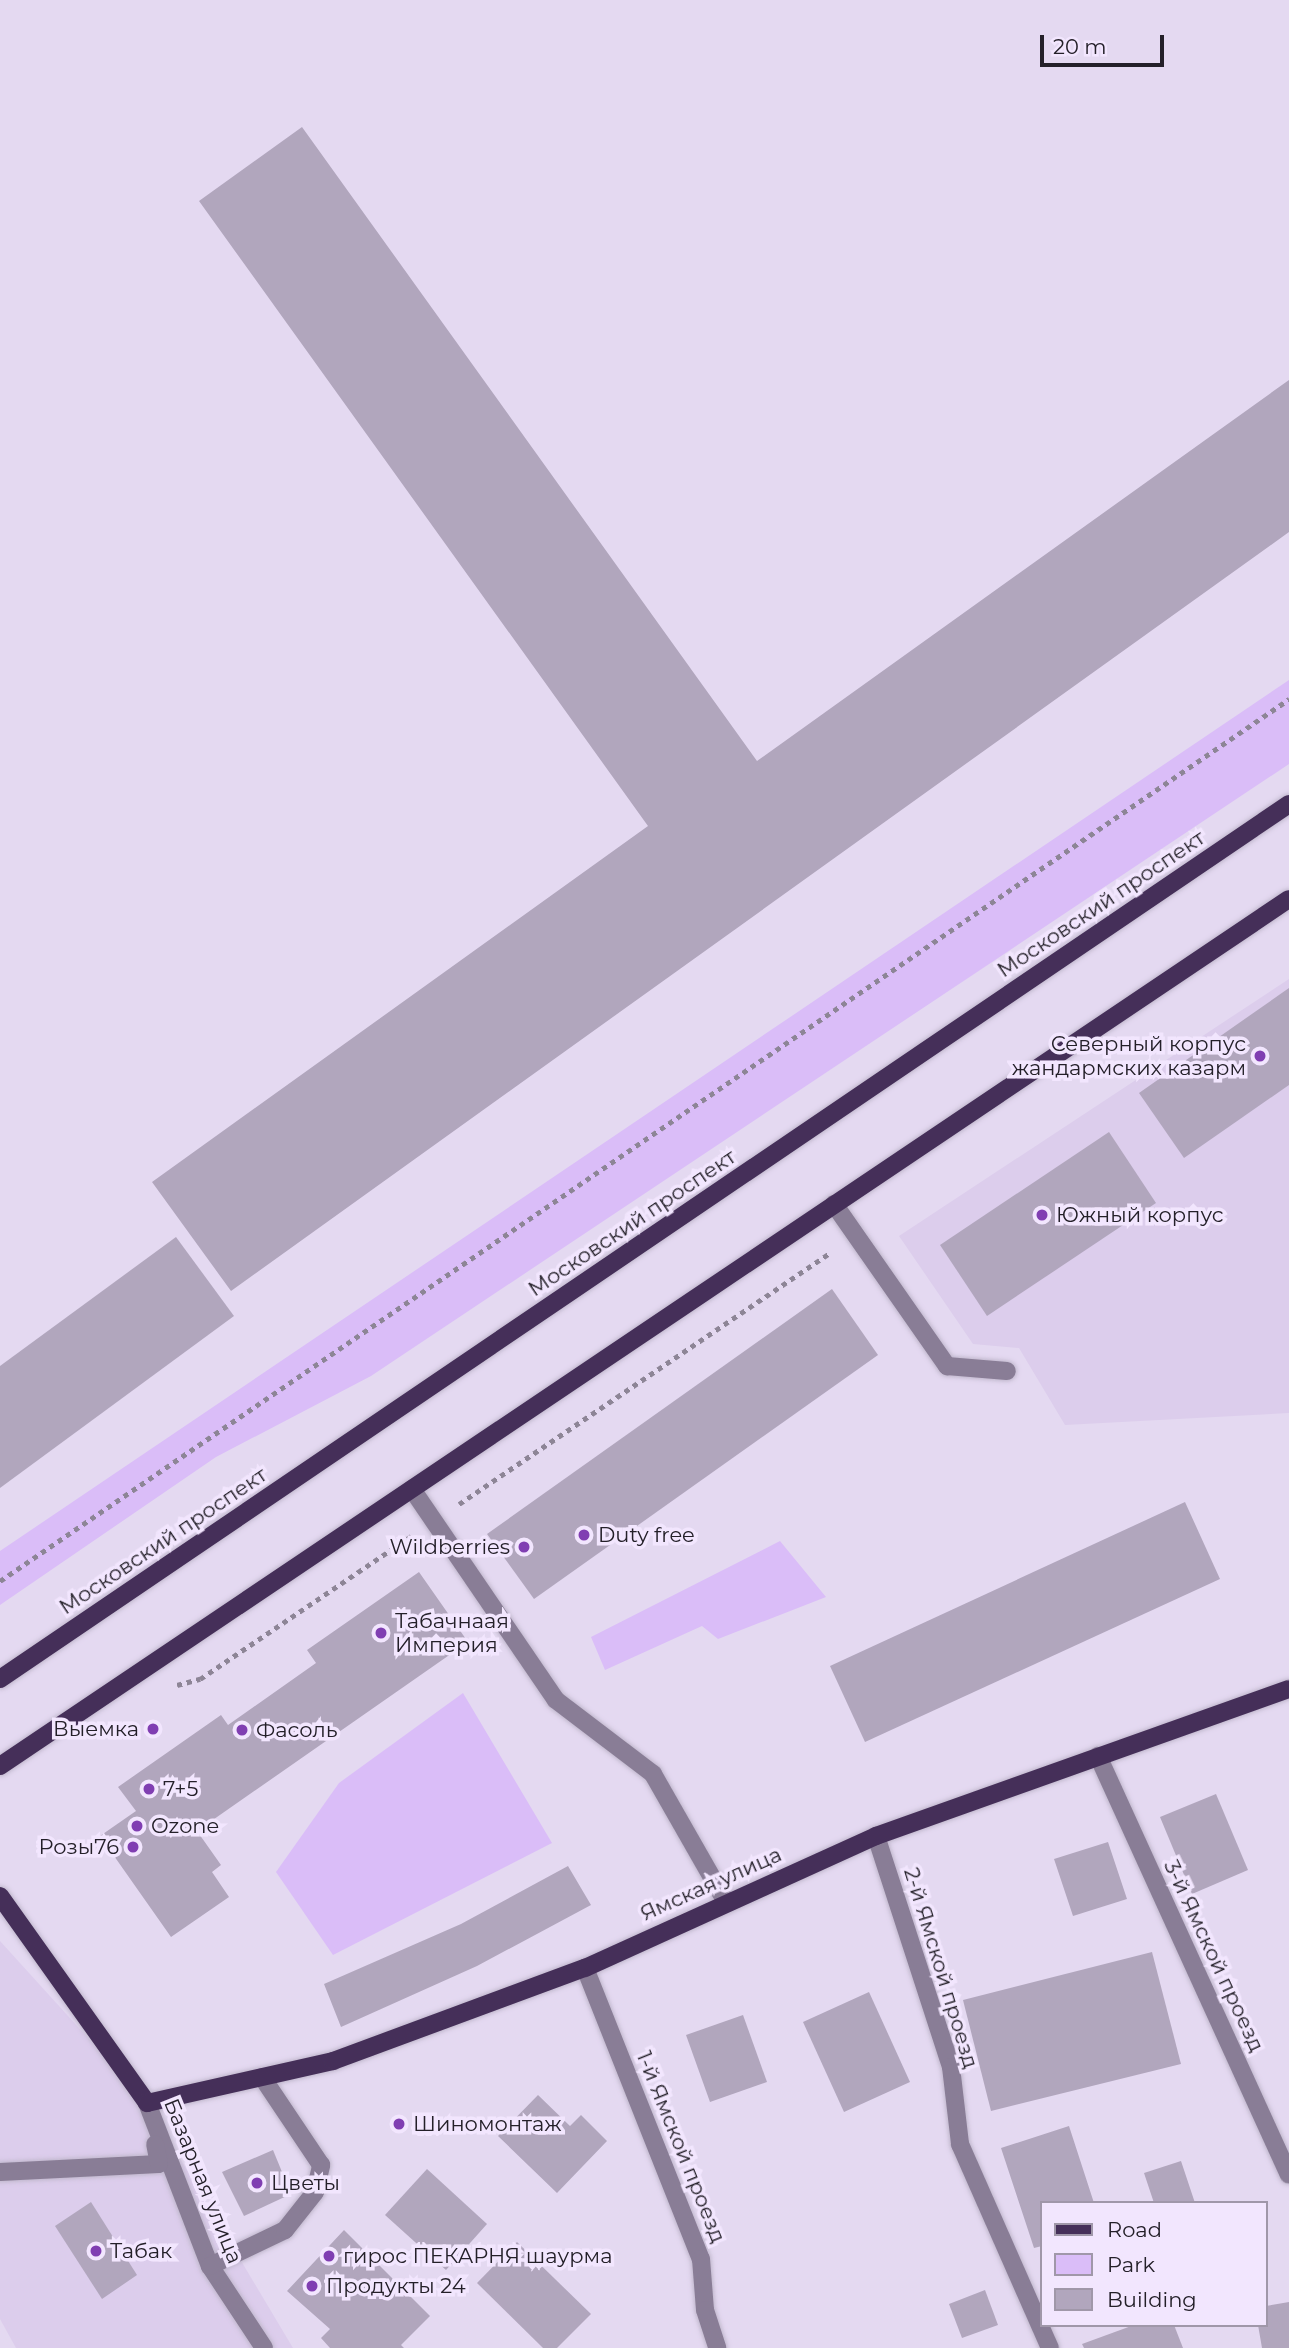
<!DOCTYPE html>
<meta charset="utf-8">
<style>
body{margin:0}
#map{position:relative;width:1289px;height:2348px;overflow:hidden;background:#e4d9f1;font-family:Montserrat,sans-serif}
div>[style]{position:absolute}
.built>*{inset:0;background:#dccdec}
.green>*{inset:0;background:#dabdf8}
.building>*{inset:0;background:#b1a6bd}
.path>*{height:4.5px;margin-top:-2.25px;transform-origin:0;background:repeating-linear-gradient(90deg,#8d8596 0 5px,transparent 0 10px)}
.roads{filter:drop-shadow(0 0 2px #c1b8cd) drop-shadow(0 0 2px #c1b8cd)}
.minor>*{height:18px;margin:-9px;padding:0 9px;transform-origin:9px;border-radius:9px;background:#897d96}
.major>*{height:18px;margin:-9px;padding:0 9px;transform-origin:9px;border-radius:9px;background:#452f59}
.dots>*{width:19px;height:19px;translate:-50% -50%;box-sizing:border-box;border:4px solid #f2e6fe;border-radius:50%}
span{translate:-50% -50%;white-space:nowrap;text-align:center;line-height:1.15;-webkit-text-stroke:7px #f2e6fe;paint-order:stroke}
.street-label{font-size:21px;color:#242029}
.poi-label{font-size:21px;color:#242029}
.right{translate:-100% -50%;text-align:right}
.left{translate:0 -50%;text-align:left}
.legend{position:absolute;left:1040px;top:2201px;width:228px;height:126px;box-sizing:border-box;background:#f2e6fe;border:2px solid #a097a9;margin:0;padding:9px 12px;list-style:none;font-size:21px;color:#242029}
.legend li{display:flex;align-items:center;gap:14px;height:35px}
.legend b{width:35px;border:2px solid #a097a9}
.scale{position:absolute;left:1040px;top:35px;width:124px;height:32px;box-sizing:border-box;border:4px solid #242029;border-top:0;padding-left:9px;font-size:21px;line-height:24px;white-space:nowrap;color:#242029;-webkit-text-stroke:5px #f2e6fe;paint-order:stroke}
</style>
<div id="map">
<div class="built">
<i style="clip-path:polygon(1289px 979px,1289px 1413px,1065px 1425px,1019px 1348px,973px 1344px,899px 1236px)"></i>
<i style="clip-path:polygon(0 1941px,147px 2103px,293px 2348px,16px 2348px,0 2319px)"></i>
</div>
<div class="green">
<i style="clip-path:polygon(1289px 680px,1289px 764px,371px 1376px,216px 1457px,0 1605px,0 1551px)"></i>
<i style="clip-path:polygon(780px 1541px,826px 1597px,718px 1639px,702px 1626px,605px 1670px,591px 1637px)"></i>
<i style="clip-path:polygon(463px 1693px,552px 1843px,333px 1955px,276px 1872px,339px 1783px)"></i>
</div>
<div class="building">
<i style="clip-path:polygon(302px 127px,757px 761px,1289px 380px,1289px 532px,231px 1291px,152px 1182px,648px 826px,199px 201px)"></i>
<i style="clip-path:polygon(1289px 988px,1289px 1085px,1184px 1158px,1139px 1093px)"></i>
<i style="clip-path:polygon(1109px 1132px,1156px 1203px,987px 1316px,940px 1245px)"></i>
<i style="clip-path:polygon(176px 1237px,234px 1316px,0 1488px,0 1366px)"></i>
<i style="clip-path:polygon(832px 1289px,878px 1355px,534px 1599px,487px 1534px)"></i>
<i style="clip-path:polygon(1185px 1502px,1220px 1579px,865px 1742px,830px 1666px)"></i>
<i style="clip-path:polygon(419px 1572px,468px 1642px,197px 1831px,221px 1865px,212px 1872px,229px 1897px,171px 1937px,100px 1836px,136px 1811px,118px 1787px,221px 1715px,228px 1725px,316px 1663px,307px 1650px)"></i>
<i style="clip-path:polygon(1216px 1794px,1248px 1870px,1192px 1894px,1160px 1817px)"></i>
<i style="clip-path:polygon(1108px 1842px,1127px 1899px,1073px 1916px,1054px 1859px)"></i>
<i style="clip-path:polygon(568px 1866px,591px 1905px,477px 1966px,341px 2027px,324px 1984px,461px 1924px)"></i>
<i style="clip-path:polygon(1152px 1952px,1181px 2064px,991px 2111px,963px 2000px)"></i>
<i style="clip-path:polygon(869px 1992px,910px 2082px,844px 2112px,803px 2022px)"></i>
<i style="clip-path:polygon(743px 2015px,767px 2082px,710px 2102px,686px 2035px)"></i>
<i style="clip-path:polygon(538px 2095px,570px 2126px,581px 2115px,607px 2141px,557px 2193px,498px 2136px)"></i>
<i style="clip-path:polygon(1069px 2126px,1094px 2203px,1042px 2203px,1042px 2246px,1034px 2248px,1001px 2148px)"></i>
<i style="clip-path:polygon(273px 2150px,291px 2194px,244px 2216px,222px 2172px)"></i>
<i style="clip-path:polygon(1181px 2161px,1195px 2203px,1154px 2203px,1144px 2173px)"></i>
<i style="clip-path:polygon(427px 2169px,487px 2224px,446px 2270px,385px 2215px)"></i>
<i style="clip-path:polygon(91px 2202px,137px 2275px,102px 2299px,55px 2226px)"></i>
<i style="clip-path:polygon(344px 2230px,430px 2316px,401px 2345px,404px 2348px,330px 2348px,321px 2338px,330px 2329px,287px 2291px)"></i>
<i style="clip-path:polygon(517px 2242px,591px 2314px,557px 2348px,543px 2348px,477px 2283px)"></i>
<i style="clip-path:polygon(985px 2290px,998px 2325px,962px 2338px,949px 2304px)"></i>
<i style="clip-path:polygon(1289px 2302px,1289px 2348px,1262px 2348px,1258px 2325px,1266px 2325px,1266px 2306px)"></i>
<i style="clip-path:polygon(1134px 2325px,1174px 2325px,1183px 2348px,1084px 2348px,1082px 2344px)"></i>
</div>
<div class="path">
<i style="left:459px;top:1504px;width:449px;rotate:-34.1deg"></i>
<i style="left:0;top:1581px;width:1562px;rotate:-34.38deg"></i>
<i style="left:177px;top:1685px;width:24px;rotate:-15deg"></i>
<i style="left:200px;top:1679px;width:255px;rotate:-34.1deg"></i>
</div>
<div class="roads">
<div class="minor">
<i style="left:834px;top:1204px;width:198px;rotate:55.1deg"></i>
<i style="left:947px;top:1366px;width:60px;rotate:4.8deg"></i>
<i style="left:412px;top:1489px;width:255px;rotate:55.7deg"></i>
<i style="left:556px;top:1700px;width:122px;rotate:37.3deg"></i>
<i style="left:653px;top:1774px;width:145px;rotate:60.3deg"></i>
<i style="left:1098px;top:1756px;width:460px;rotate:65.5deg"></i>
<i style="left:876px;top:1836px;width:243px;rotate:72deg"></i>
<i style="left:951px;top:2067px;width:78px;rotate:83.3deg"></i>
<i style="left:960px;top:2144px;width:223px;rotate:66.2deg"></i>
<i style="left:585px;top:1968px;width:313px;rotate:68.3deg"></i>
<i style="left:701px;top:2259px;width:51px;rotate:85.5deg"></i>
<i style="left:705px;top:2310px;width:40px;rotate:72deg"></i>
<i style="left:147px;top:2103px;width:175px;rotate:68.9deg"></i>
<i style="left:210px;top:2266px;width:98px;rotate:56.6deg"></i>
<i style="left:0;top:2172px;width:159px;rotate:-2.9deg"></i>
<i style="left:159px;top:2164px;width:20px;rotate:-101deg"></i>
<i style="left:210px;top:2266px;width:83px;rotate:-25.6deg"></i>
<i style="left:285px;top:2230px;width:48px;rotate:-51.7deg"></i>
<i style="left:315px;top:2192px;width:28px;rotate:-77deg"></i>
<i style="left:321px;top:2165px;width:106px;rotate:-123.8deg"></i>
</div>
<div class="major">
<i style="left:0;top:1679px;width:1558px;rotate:-34.17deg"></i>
<i style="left:0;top:1766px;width:1553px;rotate:-33.93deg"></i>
<i style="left:0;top:1896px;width:254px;rotate:54.6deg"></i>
<i style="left:147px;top:2103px;width:191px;rotate:-12.7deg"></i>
<i style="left:333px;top:2061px;width:269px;rotate:-20.3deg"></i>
<i style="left:585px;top:1968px;width:320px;rotate:-24.4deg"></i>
<i style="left:876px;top:1836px;width:438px;rotate:-19.6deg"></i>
</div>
</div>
<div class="dots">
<i style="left:1260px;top:1056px;background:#803eb2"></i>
<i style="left:1042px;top:1215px;background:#803eb2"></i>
<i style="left:584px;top:1535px;background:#803eb2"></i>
<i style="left:524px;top:1547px;background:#803eb2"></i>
<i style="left:381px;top:1633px;background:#803eb2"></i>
<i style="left:153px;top:1729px;background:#803eb2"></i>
<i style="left:242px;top:1730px;background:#803eb2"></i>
<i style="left:149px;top:1789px;background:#803eb2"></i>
<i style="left:137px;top:1826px;background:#803eb2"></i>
<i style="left:133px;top:1847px;background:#803eb2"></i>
<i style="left:399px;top:2124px;background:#803eb2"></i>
<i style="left:257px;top:2183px;background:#803eb2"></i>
<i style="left:96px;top:2251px;background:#803eb2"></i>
<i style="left:329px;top:2256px;background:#803eb2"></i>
<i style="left:312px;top:2286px;background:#803eb2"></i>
</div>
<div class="street-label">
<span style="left:1101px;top:904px;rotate:-34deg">Московский проспект</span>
<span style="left:632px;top:1223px;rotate:-34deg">Московский проспект</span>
<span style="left:163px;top:1541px;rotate:-34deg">Московский проспект</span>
<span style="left:711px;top:1884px;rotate:-24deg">Ямская улица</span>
<span style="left:1214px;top:1956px;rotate:65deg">3-й Ямской проезд</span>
<span style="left:941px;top:1968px;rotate:73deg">2-й Ямской проезд</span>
<span style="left:681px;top:2147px;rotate:68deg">1-й Ямской проезд</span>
<span style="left:203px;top:2181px;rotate:68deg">Базарная улица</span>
</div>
<div class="poi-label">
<span class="right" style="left:1246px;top:1056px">Северный корпус<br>жандармских казарм</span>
<span class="left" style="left:1056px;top:1215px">Южный корпус</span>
<span class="left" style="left:598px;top:1535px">Duty free</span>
<span class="right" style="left:510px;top:1547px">Wildberries</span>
<span class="left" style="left:395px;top:1633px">Табачнаая<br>Империя</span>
<span class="right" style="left:139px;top:1729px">Выемка</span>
<span class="left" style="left:256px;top:1730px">Фасоль</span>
<span class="left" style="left:163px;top:1789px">7+5</span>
<span class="left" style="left:151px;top:1826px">Ozone</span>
<span class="right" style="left:119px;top:1847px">Розы76</span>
<span class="left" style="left:413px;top:2124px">Шиномонтаж</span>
<span class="left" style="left:271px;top:2183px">Цветы</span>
<span class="left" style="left:110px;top:2251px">Табак</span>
<span class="left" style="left:343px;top:2256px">гирос ПЕКАРНЯ шаурма</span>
<span class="left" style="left:326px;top:2286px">Продукты 24</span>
</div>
<ul class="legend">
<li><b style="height:9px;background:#452f59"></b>Road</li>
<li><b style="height:19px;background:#dabdf8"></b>Park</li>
<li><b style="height:19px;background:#b1a6bd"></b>Building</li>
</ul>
<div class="scale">20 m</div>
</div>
